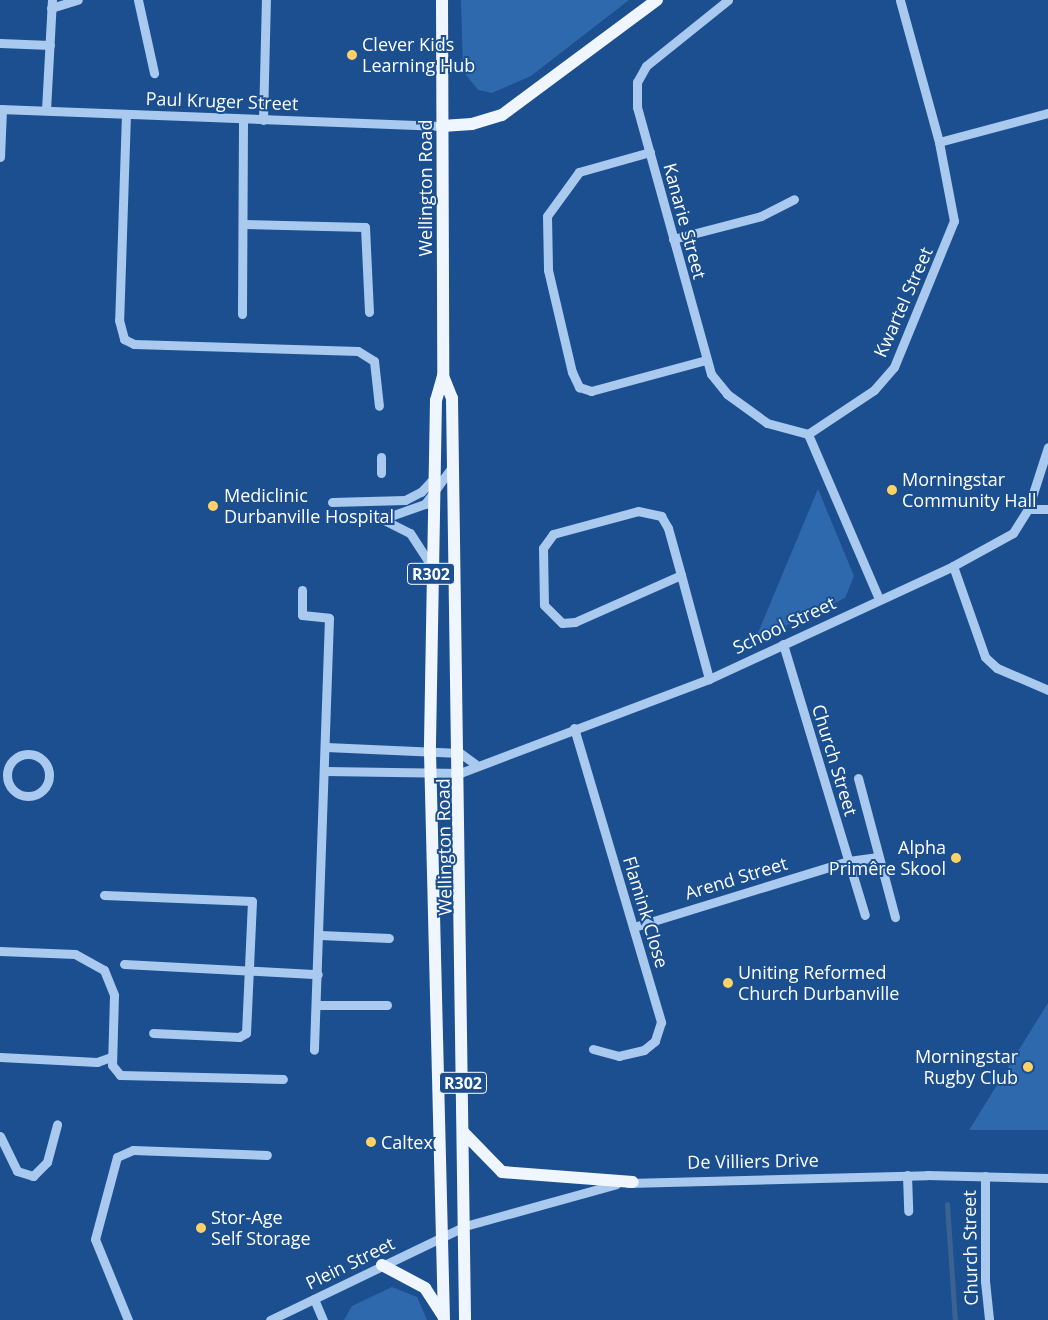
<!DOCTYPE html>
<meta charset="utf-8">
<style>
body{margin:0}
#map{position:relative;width:1048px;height:1320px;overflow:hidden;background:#1b4f8f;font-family:"Open Sans",sans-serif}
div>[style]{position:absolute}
.green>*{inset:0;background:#2e69ad}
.stream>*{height:5px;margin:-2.5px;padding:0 2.5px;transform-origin:2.5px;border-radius:2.5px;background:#3c6290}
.minor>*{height:9px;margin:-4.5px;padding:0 4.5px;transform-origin:4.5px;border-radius:4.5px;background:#a9c9ee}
.minor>.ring{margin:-4.5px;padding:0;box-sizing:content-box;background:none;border:9px solid #a9c9ee;border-radius:50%}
.major>*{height:12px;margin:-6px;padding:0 6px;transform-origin:6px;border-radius:6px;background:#f0f6ff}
.dots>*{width:14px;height:14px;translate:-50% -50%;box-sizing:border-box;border:2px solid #1b4f8f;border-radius:50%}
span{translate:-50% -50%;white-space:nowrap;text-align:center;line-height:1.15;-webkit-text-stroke:4px #1b4f8f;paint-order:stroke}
.shield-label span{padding:1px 4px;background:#1b4f8f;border:1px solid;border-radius:4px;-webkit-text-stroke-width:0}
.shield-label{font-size:16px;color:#fff;font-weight:700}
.poi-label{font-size:18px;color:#fff}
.left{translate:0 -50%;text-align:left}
.right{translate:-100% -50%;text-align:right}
.street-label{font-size:18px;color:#fff}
</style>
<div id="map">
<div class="green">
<i style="clip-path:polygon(461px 0,629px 0,531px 76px,492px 93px,478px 90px,463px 71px)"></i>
<i style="clip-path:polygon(818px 489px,854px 576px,845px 598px,755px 640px)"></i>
<i style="clip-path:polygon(1048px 1003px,1048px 1130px,969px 1130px)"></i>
<i style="clip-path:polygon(392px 1287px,417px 1297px,427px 1320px,344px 1320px,352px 1306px)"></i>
</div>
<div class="stream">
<i style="left:947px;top:1204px;width:116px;rotate:86.1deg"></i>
</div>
<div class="minor">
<i style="left:138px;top:0;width:75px;rotate:77.6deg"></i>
<i style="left:728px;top:0;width:105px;rotate:141.2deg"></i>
<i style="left:646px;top:66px;width:18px;rotate:119deg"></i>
<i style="left:637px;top:82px;width:25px;rotate:90deg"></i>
<i style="left:637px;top:107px;width:277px;rotate:74.5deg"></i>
<i style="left:711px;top:374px;width:26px;rotate:51deg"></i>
<i style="left:727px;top:394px;width:49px;rotate:35.9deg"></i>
<i style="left:767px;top:423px;width:42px;rotate:15deg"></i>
<i style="left:51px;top:8px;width:28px;rotate:-17deg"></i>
<i style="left:0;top:43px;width:50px;rotate:2.3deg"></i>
<i style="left:0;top:109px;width:442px;rotate:2.2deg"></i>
<i style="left:46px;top:110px;width:110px;rotate:-86.9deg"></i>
<i style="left:126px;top:114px;width:206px;rotate:91.9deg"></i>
<i style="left:119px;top:320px;width:20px;rotate:75deg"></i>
<i style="left:124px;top:339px;width:11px;rotate:27deg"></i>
<i style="left:134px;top:344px;width:224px;rotate:1.8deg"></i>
<i style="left:358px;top:351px;width:19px;rotate:32deg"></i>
<i style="left:374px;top:361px;width:45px;rotate:83.7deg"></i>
<i style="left:263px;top:120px;width:120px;rotate:-88.6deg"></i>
<i style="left:939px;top:142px;width:113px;rotate:-14.9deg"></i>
<i style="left:650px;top:152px;width:74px;rotate:164.3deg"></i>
<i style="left:579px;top:172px;width:54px;rotate:126deg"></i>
<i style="left:547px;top:216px;width:54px;rotate:88.9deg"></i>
<i style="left:548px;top:270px;width:105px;rotate:76.8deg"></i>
<i style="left:572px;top:372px;width:17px;rotate:65deg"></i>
<i style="left:579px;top:387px;width:13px;rotate:18deg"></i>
<i style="left:591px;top:391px;width:119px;rotate:-15.1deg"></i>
<i style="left:0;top:157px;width:48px;rotate:-87.6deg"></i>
<i style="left:244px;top:224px;width:121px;rotate:1.4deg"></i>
<i style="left:365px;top:227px;width:85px;rotate:87.3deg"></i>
<i style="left:673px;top:239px;width:91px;rotate:-14.6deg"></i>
<i style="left:761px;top:216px;width:37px;rotate:-27deg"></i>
<i style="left:242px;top:314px;width:195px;rotate:-89.7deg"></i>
<i style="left:381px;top:457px;width:16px;rotate:90deg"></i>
<i style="left:332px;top:502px;width:73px;rotate:-1.6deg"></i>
<i style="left:405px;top:500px;width:18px;rotate:-27deg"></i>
<i style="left:421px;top:492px;width:21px;rotate:-47deg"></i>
<i style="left:1028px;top:509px;width:20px"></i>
<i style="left:382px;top:519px;width:46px;rotate:-19.2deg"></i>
<i style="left:425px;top:504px;width:46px;rotate:-53.9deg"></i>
<i style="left:382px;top:519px;width:31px;rotate:27deg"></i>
<i style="left:410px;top:533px;width:38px;rotate:57deg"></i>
<i style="left:953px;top:566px;width:96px;rotate:70.6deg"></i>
<i style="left:985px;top:657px;width:16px;rotate:43deg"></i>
<i style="left:997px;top:668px;width:56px;rotate:23.3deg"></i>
<i style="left:681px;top:575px;width:116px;rotate:156.1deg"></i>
<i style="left:575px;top:622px;width:13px;rotate:176deg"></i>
<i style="left:562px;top:623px;width:25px;rotate:-135deg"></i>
<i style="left:544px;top:605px;width:57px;rotate:-91deg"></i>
<i style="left:543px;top:548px;width:17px;rotate:-54deg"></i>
<i style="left:553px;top:534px;width:88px;rotate:-15.1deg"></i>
<i style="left:638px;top:511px;width:24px;rotate:12deg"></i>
<i style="left:661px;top:516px;width:14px;rotate:60deg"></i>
<i style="left:668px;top:528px;width:49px;rotate:74.5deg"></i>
<i style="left:681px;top:575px;width:108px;rotate:74.9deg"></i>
<i style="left:302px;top:590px;width:25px;rotate:90deg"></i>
<i style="left:302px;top:615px;width:27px;rotate:6deg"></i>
<i style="left:329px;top:618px;width:432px;rotate:92deg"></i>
<i style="left:879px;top:599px;width:180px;rotate:-113.3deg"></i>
<i style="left:808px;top:434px;width:79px;rotate:-33.7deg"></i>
<i style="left:874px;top:390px;width:30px;rotate:-49deg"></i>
<i style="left:894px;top:367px;width:158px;rotate:-67.7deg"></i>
<i style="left:954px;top:221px;width:80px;rotate:-100.8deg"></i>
<i style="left:939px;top:142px;width:147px;rotate:-105.4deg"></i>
<i style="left:783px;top:644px;width:283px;rotate:73.2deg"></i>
<i style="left:574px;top:728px;width:307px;rotate:73.5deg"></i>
<i style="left:661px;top:1022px;width:20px;rotate:108deg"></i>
<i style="left:655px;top:1041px;width:14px;rotate:141deg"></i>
<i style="left:644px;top:1050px;width:26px;rotate:167deg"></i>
<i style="left:619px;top:1056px;width:27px;rotate:-165deg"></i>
<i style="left:326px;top:747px;width:134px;rotate:2.6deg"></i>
<i style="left:460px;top:753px;width:19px;rotate:36deg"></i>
<i class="ring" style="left:7px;top:754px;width:33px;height:33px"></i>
<i style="left:325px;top:771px;width:135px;rotate:0.8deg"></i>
<i style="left:460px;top:773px;width:266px;rotate:-20.7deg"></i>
<i style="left:709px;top:679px;width:269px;rotate:-24.8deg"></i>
<i style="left:953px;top:566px;width:68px;rotate:-28.8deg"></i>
<i style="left:1013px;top:533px;width:28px;rotate:-58deg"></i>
<i style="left:1028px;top:509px;width:65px;rotate:-72.1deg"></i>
<i style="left:858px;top:778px;width:144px;rotate:75.1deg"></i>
<i style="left:104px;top:895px;width:148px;rotate:2.3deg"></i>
<i style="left:252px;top:901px;width:132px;rotate:92.6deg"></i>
<i style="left:246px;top:1033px;width:8px;rotate:150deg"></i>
<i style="left:239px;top:1037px;width:86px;rotate:-177.3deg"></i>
<i style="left:634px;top:927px;width:225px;rotate:-17.1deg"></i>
<i style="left:849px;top:861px;width:27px;rotate:-8deg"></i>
<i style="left:320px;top:935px;width:69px;rotate:2.5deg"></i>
<i style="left:0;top:951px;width:75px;rotate:2.3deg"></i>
<i style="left:75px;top:954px;width:33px;rotate:29deg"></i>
<i style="left:104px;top:970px;width:27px;rotate:68deg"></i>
<i style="left:114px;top:995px;width:70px;rotate:91.6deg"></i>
<i style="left:112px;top:1065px;width:13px;rotate:51deg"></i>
<i style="left:120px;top:1075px;width:163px;rotate:1.4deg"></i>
<i style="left:124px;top:964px;width:194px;rotate:3deg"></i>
<i style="left:317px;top:1005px;width:70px"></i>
<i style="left:0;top:1057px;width:97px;rotate:3deg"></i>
<i style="left:97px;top:1062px;width:15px;rotate:-20deg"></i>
<i style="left:0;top:1136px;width:39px;rotate:64deg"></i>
<i style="left:17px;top:1171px;width:17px;rotate:17deg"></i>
<i style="left:33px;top:1176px;width:20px;rotate:-45deg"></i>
<i style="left:47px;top:1162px;width:39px;rotate:-75deg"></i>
<i style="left:907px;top:1175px;width:36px;rotate:88deg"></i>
<i style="left:985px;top:1176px;width:105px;rotate:90deg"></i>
<i style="left:985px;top:1281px;width:39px;rotate:84deg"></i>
<i style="left:628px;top:1183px;width:299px;rotate:-1.5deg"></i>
<i style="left:927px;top:1175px;width:121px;rotate:1.4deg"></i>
<i style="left:314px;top:1299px;width:23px;rotate:67deg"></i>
<i style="left:128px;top:1320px;width:87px;rotate:-112.2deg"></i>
<i style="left:95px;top:1239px;width:85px;rotate:-75deg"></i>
<i style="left:117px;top:1157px;width:17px;rotate:-24deg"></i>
<i style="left:133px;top:1150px;width:134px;rotate:2.1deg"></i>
<i style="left:270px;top:1320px;width:216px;rotate:-25.7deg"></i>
<i style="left:465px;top:1226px;width:157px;rotate:-15.5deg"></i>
</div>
<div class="major">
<i style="left:442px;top:0;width:376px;rotate:89.8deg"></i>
<i style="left:443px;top:376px;width:25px;rotate:106deg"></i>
<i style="left:436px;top:400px;width:352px;rotate:91deg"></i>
<i style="left:430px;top:752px;width:568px;rotate:88.59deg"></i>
<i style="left:442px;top:126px;width:30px;rotate:-4deg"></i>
<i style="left:472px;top:124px;width:31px;rotate:-17deg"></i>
<i style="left:502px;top:115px;width:193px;rotate:-36.6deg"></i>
<i style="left:443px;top:376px;width:24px;rotate:68deg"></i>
<i style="left:452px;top:398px;width:922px;rotate:89.19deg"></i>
<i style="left:464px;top:1133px;width:54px;rotate:45.7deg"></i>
<i style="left:502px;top:1172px;width:131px;rotate:4.4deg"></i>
<i style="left:382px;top:1265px;width:49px;rotate:28.1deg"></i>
<i style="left:425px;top:1288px;width:33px;rotate:57deg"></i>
</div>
<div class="dots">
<i style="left:352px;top:55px;background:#ffd166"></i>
<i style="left:892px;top:490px;background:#ffd166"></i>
<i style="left:213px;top:506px;background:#ffd166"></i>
<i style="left:956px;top:858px;background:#ffd166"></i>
<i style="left:728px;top:983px;background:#ffd166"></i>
<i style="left:1028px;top:1067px;background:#ffd166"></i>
<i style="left:371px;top:1142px;background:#ffd166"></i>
<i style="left:201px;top:1228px;background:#ffd166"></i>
</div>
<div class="shield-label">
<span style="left:431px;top:574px">R302</span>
<span style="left:463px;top:1083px">R302</span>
</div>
<div class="poi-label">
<span class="left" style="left:362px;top:55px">Clever Kids<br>Learning Hub</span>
<span class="left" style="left:902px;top:490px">Morningstar<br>Community Hall</span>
<span class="left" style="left:224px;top:506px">Mediclinic<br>Durbanville Hospital</span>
<span class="right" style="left:946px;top:858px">Alpha<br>Primêre Skool</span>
<span class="left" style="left:738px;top:983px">Uniting Reformed<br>Church Durbanville</span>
<span class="right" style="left:1018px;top:1067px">Morningstar<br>Rugby Club</span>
<span class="left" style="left:381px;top:1142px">Caltex</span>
<span class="left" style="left:211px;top:1228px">Stor-Age<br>Self Storage</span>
</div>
<div class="street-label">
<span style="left:222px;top:101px;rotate:2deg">Paul Kruger Street</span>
<span style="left:425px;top:188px;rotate:-90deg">Wellington Road</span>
<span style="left:685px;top:221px;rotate:75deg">Kanarie Street</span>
<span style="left:903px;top:302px;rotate:-66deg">Kwartel Street</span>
<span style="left:784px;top:625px;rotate:-25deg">School Street</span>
<span style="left:835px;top:760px;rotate:73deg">Church Street</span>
<span style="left:444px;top:847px;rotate:-91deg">Wellington Road</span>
<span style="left:736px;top:878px;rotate:-17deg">Arend Street</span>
<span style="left:646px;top:912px;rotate:73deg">Flamink Close</span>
<span style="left:753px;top:1161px;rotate:-1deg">De Villiers Drive</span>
<span style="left:970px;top:1248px;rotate:-91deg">Church Street</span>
<span style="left:350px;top:1263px;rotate:-26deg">Plein Street</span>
</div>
</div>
